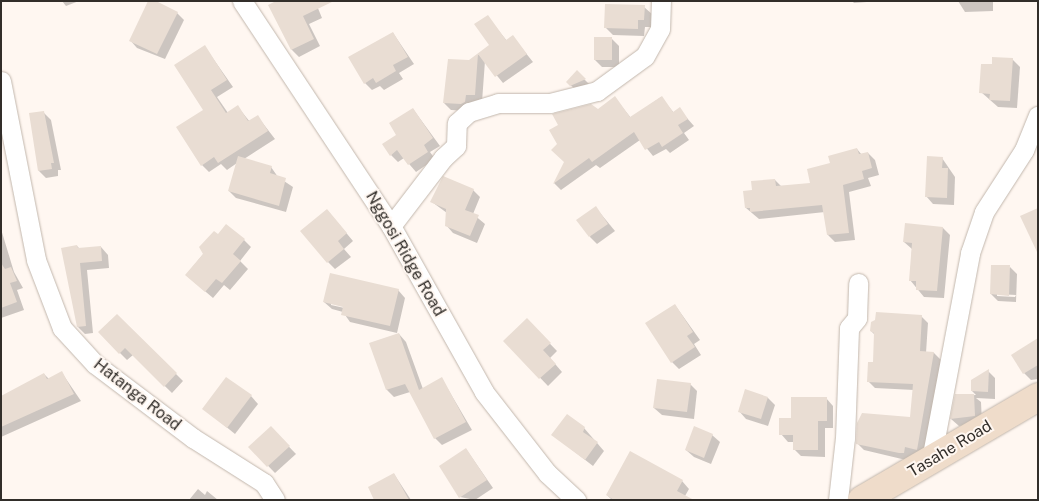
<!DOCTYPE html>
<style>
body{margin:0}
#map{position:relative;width:1039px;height:501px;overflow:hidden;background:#fff7f1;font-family:"Public Sans",sans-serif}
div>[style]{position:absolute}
.shadow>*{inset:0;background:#0003}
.building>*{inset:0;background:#e9ddd3}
.roads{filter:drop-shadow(0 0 1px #c2b7ad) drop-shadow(0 0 1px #c2b7ad)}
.street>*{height:19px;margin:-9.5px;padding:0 9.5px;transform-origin:9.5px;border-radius:9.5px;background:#fff}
.secondary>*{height:28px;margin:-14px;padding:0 14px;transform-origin:14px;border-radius:14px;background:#efdcca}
span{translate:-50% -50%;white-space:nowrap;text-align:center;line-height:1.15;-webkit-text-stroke:4px #fff7f1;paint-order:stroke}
.street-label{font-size:16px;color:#322e2a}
.frame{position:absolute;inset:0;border:2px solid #322e2a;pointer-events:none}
</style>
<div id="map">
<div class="shadow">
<i style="clip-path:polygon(62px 1px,79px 1px,66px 6px)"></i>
<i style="clip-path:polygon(315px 1px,322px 18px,309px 24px,320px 46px,299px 57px,292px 50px,270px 6px)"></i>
<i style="clip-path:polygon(852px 1px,867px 1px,867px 2px,854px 3px)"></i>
<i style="clip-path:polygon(958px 1px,993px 1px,993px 11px,965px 12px)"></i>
<i style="clip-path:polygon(644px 7px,652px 14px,651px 27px,645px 27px,644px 36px,613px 35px,606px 28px)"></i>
<i style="clip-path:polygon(177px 13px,184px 20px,165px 59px,137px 48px,130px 40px)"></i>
<i style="clip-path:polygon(487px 16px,507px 41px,513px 37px,533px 62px,503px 83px,485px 61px,482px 102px,469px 111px,451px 110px,444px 103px,469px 61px,491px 46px)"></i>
<i style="clip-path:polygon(393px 33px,414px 64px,399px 73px,403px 79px,384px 90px,380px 86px,372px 90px,365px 83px)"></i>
<i style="clip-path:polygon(612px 39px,619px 46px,619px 67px,602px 67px,595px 60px)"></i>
<i style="clip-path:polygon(205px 47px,233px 87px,217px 97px,228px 113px,238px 107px,250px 122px,258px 117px,275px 139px,244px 159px,271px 167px,278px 177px,293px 187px,286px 212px,236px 198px,229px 191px,237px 163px,227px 170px,221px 164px,209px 172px,202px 165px)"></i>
<i style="clip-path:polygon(1012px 59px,1020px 67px,1017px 108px,998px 107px,981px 92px,993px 66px)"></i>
<i style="clip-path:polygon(577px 72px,592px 87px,575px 89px,567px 82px)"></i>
<i style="clip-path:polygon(661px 97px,674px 113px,679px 109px,694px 126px,684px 133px,689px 140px,670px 153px,666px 149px,653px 156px,640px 140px,600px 168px,596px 165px,561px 190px,554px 183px,598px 110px,615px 98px,631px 118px)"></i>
<i style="clip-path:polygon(413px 109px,440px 146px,430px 152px,435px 159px,416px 172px,404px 158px,398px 162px,391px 155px)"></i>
<i style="clip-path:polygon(43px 112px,51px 120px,61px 170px,58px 170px,58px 176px,46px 178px,39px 171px)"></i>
<i style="clip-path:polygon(857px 149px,862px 155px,868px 153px,875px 160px,879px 175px,868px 178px,871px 186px,849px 192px,855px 240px,835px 242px,828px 235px,825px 212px,759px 219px,746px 208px,753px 191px,775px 180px,782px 187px,812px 184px,832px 164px)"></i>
<i style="clip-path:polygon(942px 158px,955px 177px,954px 205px,933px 204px,926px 196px)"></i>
<i style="clip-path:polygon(473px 190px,480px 197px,473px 214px,485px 224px,477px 243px,453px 233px,446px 225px,447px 213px,432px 202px)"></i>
<i style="clip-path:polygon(596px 208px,615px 231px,597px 244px,590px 237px)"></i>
<i style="clip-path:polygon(327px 210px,353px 241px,344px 249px,351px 257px,335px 269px,328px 262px)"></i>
<i style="clip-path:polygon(906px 224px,943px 228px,950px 235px,944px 298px,924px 297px,910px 280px,912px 249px,904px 242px)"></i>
<i style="clip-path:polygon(1px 229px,14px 272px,23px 288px,17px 290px,24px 310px,1px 318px)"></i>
<i style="clip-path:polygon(218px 236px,244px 240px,251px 247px,240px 261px,248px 269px,230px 290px,224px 285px,213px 298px,186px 275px)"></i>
<i style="clip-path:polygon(77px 246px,80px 249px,101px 247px,108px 255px,109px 268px,87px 270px,93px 333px,85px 334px,78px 327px)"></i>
<i style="clip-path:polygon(evenodd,1010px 267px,1017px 274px,1016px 302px,998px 301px,991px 294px,1010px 267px,997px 294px,1016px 295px,1015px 297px,997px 296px,997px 294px)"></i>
<i style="clip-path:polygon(evenodd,398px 290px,405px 298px,397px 333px,350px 322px,343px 312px,332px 309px,324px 302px,398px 290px,331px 303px,349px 307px,349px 309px,331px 305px,331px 303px)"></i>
<i style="clip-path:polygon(675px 305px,700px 340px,694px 344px,701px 355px,679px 369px,672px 362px)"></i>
<i style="clip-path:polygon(117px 315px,183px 381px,172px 393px,133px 355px,127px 360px,99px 332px)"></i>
<i style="clip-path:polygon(921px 316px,928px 323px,926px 353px,934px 353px,941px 360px,926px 455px,912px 454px,911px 459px,906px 460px,864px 450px,857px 443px,911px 418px,914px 390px,875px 388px,868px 381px,874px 363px,875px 335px,871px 331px)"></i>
<i style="clip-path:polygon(527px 320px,557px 351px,550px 358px,562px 372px,548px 386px,505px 341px)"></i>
<i style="clip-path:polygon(399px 334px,406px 342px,423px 389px,442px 379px,472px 430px,442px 445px,435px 438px,410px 392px,394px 397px,387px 390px,371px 344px)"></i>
<i style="clip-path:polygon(1038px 339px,1038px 379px,1031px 380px,1024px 373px)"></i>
<i style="clip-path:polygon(988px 371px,995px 378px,995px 399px,976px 398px,981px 402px,982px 423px,959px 426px,951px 419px,956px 396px,976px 395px,972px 391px)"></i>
<i style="clip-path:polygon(62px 373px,81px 401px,1px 437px,1px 397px,44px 374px,49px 379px)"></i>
<i style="clip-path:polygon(690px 384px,697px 391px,694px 419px,662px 415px,654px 408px)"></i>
<i style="clip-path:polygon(746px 391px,768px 398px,775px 405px,768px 426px,746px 419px,739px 411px)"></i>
<i style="clip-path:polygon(251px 396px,258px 404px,235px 434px,204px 409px)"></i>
<i style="clip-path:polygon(826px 398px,833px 406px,833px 428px,825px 428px,825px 457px,801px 456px,794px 449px,794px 442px,788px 442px,781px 434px,792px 419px)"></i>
<i style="clip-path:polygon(271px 428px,296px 454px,275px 473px,250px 447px)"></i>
<i style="clip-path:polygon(584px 428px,604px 451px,593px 466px,553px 435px)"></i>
<i style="clip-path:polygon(712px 435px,720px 442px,711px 464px,694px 457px,686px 450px)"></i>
<i style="clip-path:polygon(466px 449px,493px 488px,475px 500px,460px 497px)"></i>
<i style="clip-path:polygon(394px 474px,411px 500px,376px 500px)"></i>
<i style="clip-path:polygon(682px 481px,689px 489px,685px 496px,689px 500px,612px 500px,607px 495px)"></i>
<i style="clip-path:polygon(198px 489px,205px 495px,207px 491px,218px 500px,189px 500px)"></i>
</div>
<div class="building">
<i style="clip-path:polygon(148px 1px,156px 1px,178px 12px,157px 54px,129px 41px)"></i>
<i style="clip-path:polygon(276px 1px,334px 1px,303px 16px,314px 39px,291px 50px,268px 5px)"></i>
<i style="clip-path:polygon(605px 4px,645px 5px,644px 20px,638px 20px,638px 29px,604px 28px)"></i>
<i style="clip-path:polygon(488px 15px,506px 40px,513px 35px,527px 54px,495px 77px,478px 54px,475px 95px,466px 95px,465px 102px,461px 104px,443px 103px,448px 59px,469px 60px,489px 45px,474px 24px)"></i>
<i style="clip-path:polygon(393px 32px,408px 57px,393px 65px,396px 71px,376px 83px,373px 78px,364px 84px,348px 57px)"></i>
<i style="clip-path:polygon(594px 37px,612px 37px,612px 60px,594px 60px)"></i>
<i style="clip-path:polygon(205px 45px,227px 80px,211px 90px,226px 113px,238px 105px,248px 121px,258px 115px,268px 131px,218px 163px,214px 157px,201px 166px,176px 127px,203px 110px,174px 65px)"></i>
<i style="clip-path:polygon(992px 57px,1013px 58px,1010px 101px,989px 100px,990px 94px,979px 93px,981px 64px,992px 64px)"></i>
<i style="clip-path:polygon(577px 70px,586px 79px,570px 86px,566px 82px)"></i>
<i style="clip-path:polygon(615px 96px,630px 117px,662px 96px,673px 112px,680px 107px,688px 119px,678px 125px,683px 133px,662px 147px,659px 142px,645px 150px,634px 132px,592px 162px,589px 158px,553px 184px,564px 162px,551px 150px,557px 144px,549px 130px,558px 125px,552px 114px,591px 104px,598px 109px)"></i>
<i style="clip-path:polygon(413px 108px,433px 138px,424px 145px,428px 152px,408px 165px,397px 150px,390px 156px,382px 144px,396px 135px,389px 123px)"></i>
<i style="clip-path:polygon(44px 111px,54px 163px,51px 163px,52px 169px,38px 171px,29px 113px)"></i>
<i style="clip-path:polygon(857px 148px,859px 154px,868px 152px,872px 168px,862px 171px,864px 179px,843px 185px,849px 233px,827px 235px,822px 205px,750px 212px,750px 208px,745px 208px,743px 191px,752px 190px,751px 181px,775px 179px,776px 186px,810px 183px,807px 169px,830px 163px,828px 156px)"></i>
<i style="clip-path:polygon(238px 156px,272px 166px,270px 173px,286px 178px,279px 206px,228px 191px)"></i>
<i style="clip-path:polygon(927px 156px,943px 157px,942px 168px,948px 168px,947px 198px,925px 197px)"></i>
<i style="clip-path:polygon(443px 176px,474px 189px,465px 210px,479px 215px,470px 236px,445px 226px,446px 209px,430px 202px)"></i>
<i style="clip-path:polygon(596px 206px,608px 224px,589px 237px,576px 220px)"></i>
<i style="clip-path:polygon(1038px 208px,1038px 254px,1020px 216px)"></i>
<i style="clip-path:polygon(327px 209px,347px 233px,338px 241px,344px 249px,327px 263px,300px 231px)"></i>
<i style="clip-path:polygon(905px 223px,943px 227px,937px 291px,916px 290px,916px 281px,909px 281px,912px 243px,903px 242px)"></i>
<i style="clip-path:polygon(226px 224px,245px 239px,233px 254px,241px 261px,222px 283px,216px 279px,205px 292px,185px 275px,203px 254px,199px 247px,214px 231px,218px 234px)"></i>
<i style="clip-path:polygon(77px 245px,78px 248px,101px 246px,102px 261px,80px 263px,86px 326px,77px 327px,61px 248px)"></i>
<i style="clip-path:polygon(1px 263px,5px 269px,11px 267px,17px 281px,10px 283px,17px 302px,1px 308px)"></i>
<i style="clip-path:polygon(991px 265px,1010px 265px,1009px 296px,990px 294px)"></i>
<i style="clip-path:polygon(330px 273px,399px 289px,390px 326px,341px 315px,343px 307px,323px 302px)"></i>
<i style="clip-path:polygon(675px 304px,693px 332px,687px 336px,695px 347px,671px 363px,645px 323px)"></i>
<i style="clip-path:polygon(876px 312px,922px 315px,920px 351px,934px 352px,917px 450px,905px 447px,904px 453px,899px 453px,856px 444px,857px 423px,862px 413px,910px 417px,913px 384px,867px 382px,868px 362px,873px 362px,874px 333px,870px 331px,871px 322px,875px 320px)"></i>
<i style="clip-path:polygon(117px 314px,177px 373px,164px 387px,125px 348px,119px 354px,98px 332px)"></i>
<i style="clip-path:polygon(527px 318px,551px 343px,543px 350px,556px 364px,539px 379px,503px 341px)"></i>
<i style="clip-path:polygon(399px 333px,419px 390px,442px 377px,466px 422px,434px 439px,405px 384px,386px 390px,369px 343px)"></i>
<i style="clip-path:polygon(1038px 338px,1038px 365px,1023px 374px,1011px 355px)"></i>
<i style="clip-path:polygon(989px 369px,988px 392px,971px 391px,971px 380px)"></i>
<i style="clip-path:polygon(62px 371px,74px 394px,1px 427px,1px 396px,44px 373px,47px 379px)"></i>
<i style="clip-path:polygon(226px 377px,252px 395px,227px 428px,202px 409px)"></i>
<i style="clip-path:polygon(657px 379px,691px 383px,687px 412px,653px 408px)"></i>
<i style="clip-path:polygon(745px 389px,768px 397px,761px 419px,738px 412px)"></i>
<i style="clip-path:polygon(955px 394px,974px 394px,975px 416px,950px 419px)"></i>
<i style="clip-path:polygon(791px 397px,827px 397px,827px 421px,818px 421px,818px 450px,793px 450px,793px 435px,779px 435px,779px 418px,791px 418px)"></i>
<i style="clip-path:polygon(567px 414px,585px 427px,583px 432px,598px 442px,585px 460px,551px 435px)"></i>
<i style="clip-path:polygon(271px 426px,290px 446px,267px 467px,248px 447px)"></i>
<i style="clip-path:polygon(694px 426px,713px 434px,704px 458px,685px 450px)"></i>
<i style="clip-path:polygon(466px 448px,487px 480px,459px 498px,439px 466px)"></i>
<i style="clip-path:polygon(630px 451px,683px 480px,677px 491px,694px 500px,614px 500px,606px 495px)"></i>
<i style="clip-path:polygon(394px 473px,409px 500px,374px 500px,368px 487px)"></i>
</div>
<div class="roads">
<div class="street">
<i style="left:242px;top:1px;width:270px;rotate:56.5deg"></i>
<i style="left:391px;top:226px;width:190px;rotate:60.7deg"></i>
<i style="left:484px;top:392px;width:103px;rotate:52.1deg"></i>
<i style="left:547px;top:473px;width:40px;rotate:43deg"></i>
<i style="left:1px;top:81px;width:182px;rotate:78.9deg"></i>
<i style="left:36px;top:260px;width:73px;rotate:69.1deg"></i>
<i style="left:62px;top:328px;width:49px;rotate:47.5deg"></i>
<i style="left:95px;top:364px;width:123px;rotate:37.1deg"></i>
<i style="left:193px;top:438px;width:84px;rotate:32.4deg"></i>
<i style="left:264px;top:483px;width:20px;rotate:57deg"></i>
<i style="left:391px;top:226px;width:86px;rotate:-52.6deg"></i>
<i style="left:443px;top:158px;width:18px;rotate:-43deg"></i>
<i style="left:456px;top:146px;width:23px;rotate:-88deg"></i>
<i style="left:457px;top:123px;width:16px;rotate:-43deg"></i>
<i style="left:469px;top:112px;width:30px;rotate:-17deg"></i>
<i style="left:498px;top:103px;width:52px"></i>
<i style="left:550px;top:103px;width:49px;rotate:-14.3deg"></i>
<i style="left:597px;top:91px;width:59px;rotate:-36.1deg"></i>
<i style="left:645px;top:56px;width:31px;rotate:-61deg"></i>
<i style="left:660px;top:29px;width:28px;rotate:-88deg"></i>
<i style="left:931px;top:460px;width:211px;rotate:-79.3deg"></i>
<i style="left:970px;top:253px;width:43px;rotate:-71.1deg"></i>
<i style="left:984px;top:212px;width:74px;rotate:-57.2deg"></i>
<i style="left:1024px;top:150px;width:37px;rotate:-68deg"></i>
<i style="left:838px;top:500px;width:62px;rotate:-83.6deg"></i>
<i style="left:845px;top:438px;width:110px;rotate:-87.9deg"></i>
<i style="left:849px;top:328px;width:13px;rotate:-51deg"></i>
<i style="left:857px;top:318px;width:35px;rotate:-88deg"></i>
</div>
<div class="secondary">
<i style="left:862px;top:500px;width:204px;rotate:-30.3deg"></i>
</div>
</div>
<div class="street-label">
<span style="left:405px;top:254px;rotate:60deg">Nggosi Ridge Road</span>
<span style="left:137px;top:395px;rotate:38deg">Hatanga Road</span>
<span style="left:950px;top:449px;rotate:-31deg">Tasahe Road</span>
</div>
<div class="frame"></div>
</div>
